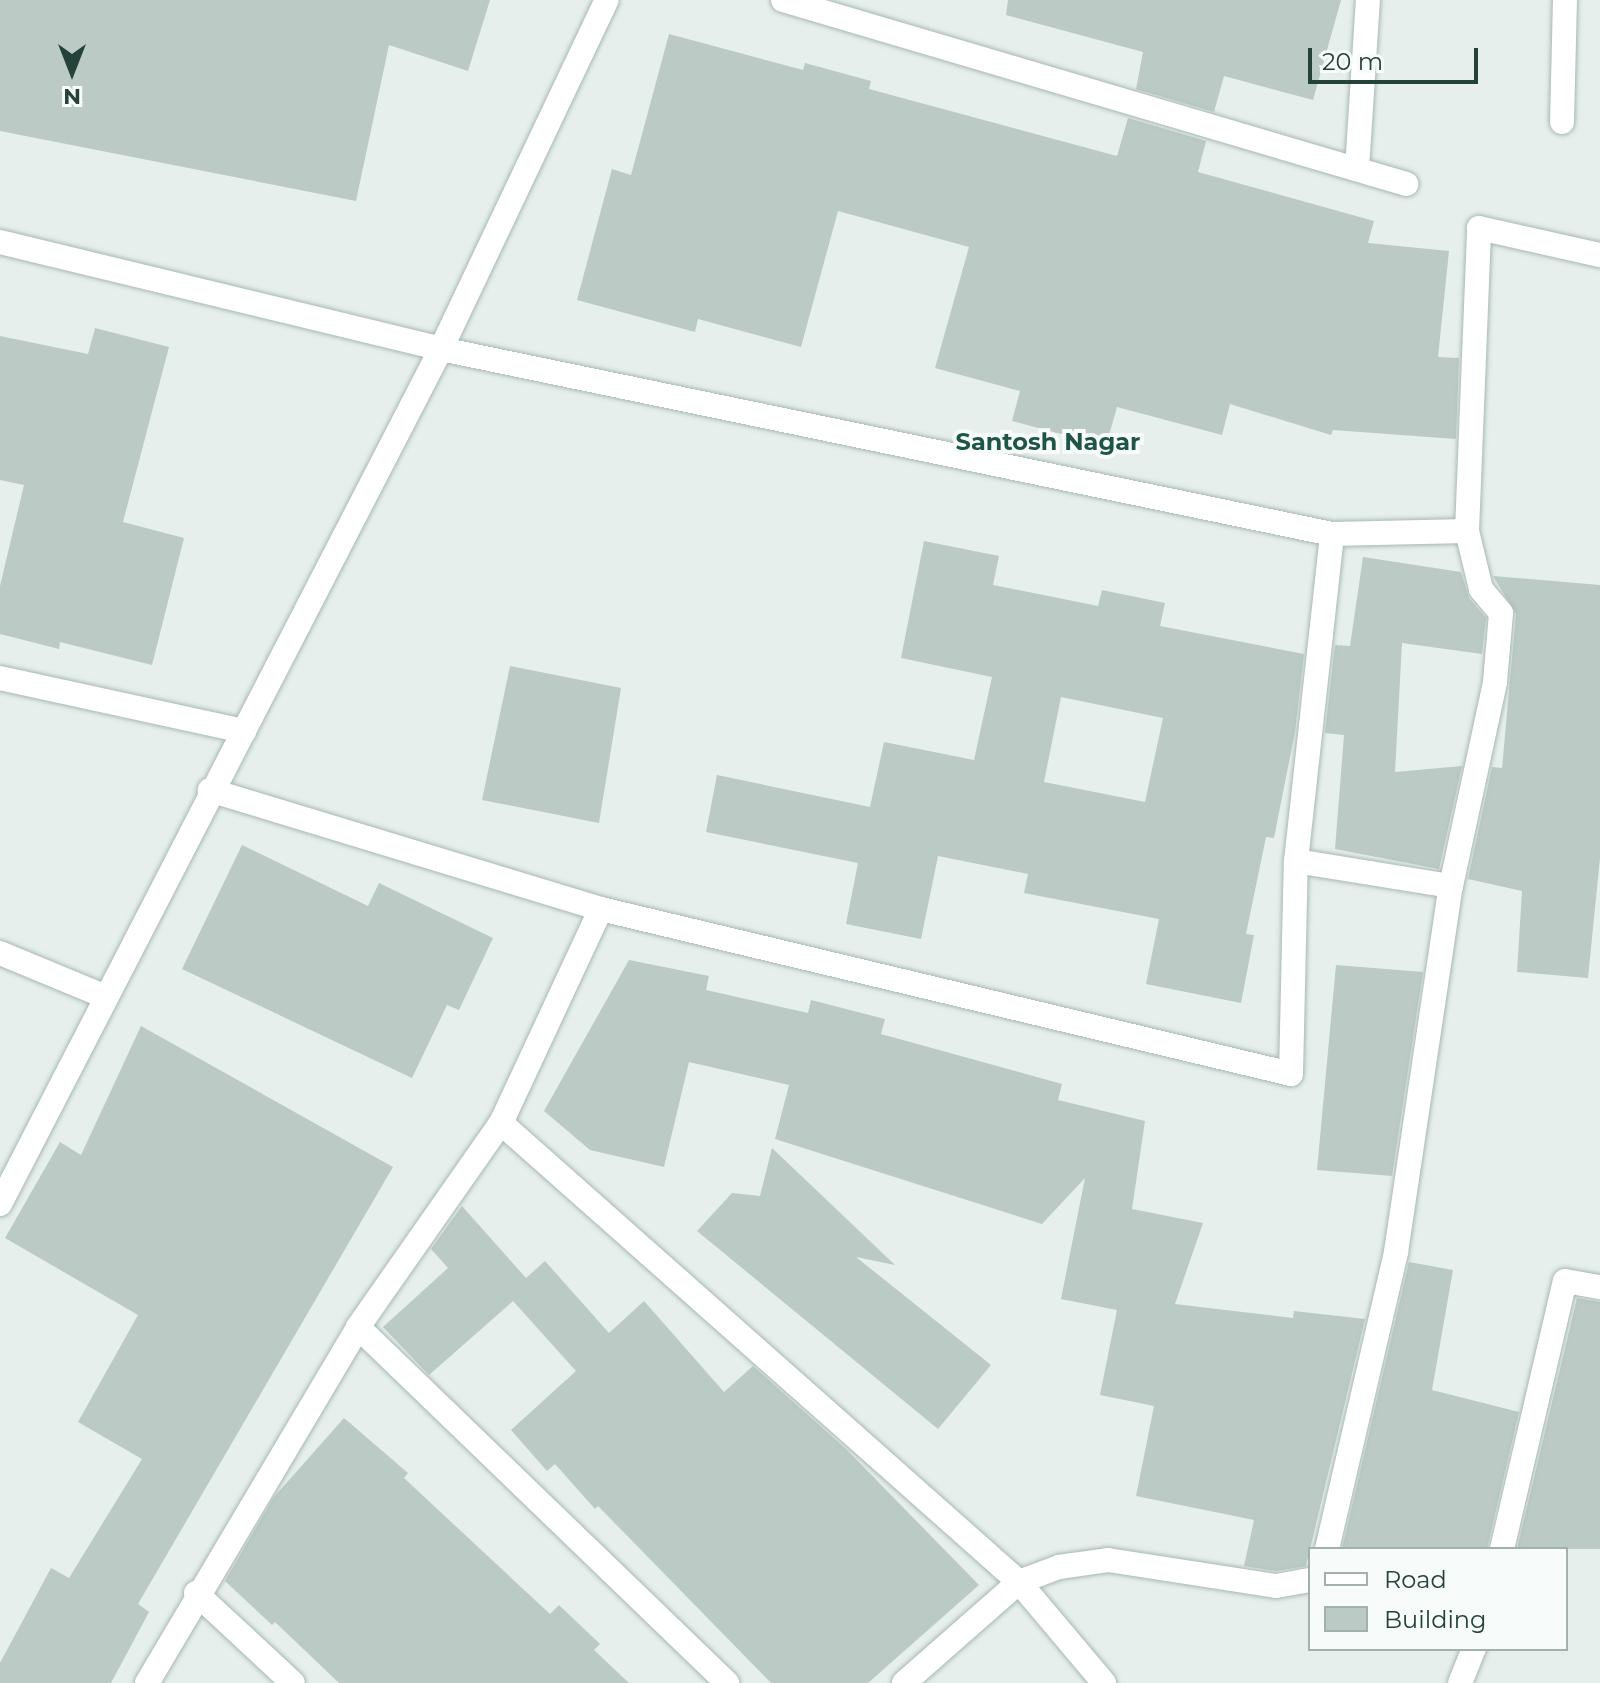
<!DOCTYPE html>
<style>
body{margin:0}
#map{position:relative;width:1600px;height:1683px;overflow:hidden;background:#e6efeb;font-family:Montserrat,sans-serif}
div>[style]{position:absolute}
.building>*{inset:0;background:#bbcac4}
.roads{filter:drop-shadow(0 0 2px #a8b8b2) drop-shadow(0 0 2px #a8b8b2)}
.lane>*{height:24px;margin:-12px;padding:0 12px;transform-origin:12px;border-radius:12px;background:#fff}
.street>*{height:24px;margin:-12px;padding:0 12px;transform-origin:12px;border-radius:12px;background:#fff}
span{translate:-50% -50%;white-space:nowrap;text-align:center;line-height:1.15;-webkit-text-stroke:8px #f7fbf9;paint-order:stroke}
.neighbourhood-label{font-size:24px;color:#1f5548;font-weight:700}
.legend{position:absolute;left:1308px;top:1547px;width:260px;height:104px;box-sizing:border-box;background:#f7fbf9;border:2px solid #a3b1ad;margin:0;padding:10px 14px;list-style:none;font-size:24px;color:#24423a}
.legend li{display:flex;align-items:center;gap:16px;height:40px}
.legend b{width:40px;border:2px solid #a3b1ad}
.north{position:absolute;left:32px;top:32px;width:80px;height:80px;-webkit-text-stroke:6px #f7fbf9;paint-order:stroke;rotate:180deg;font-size:22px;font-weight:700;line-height:32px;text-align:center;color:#24423a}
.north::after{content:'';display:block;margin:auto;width:28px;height:36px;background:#24423a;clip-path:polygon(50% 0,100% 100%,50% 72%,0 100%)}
.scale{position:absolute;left:1308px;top:48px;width:170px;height:36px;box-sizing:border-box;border:4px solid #24423a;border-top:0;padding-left:10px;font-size:24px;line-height:28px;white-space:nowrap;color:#24423a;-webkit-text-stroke:6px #f7fbf9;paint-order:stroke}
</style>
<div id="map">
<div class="building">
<i style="clip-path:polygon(0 0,490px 0,468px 71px,389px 45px,356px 201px,0 131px)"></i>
<i style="clip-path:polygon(1008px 0,1341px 0,1313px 100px,1224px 76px,1214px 112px,1136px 89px,1143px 52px,1006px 15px)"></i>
<i style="clip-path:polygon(669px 34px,803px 70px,805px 63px,871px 81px,869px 89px,1117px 156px,1128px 118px,1206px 141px,1198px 172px,1374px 221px,1368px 243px,1449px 251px,1438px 357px,1459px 358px,1456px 439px,1333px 430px,1331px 435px,1230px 404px,1222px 435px,1117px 407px,1106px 446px,1012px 421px,1020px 391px,935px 368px,969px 247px,838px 211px,801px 347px,698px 319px,695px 332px,577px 300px,612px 169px,631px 175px)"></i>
<i style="clip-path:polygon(95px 328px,169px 347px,123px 522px,184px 538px,152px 665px,60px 642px,59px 649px,0 634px,0 586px,24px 485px,0 480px,0 336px,88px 354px)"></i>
<i style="clip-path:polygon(evenodd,924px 541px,999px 556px,993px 585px,1098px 606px,1102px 590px,1165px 603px,1160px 626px,1304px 654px,1295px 732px,1274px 838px,1266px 837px,1246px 934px,1254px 935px,1241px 1003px,1146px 984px,1159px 919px,1024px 893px,1028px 874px,938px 856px,921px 939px,846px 924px,858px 863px,706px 832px,717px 775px,870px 807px,884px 742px,974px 760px,992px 677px,901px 658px,924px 541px,1061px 697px,1163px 718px,1145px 802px,1044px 782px,1061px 697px)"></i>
<i style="clip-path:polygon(1363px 557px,1461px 572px,1469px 598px,1486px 618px,1482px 654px,1402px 643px,1395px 772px,1462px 766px,1439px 869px,1335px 849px,1344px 735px,1325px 733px,1335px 645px,1350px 646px)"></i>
<i style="clip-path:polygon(1493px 576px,1600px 585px,1600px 858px,1588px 978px,1517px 972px,1522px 891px,1468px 879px,1492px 767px,1502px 768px,1516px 614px)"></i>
<i style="clip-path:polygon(510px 666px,621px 688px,599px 823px,482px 800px)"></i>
<i style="clip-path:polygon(242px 845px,368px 906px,379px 883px,493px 938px,459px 1010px,447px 1005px,412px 1078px,182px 969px)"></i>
<i style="clip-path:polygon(629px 960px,709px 976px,706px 990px,808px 1013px,811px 1000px,885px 1019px,881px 1034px,1062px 1084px,1058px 1100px,1145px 1121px,1132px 1209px,1203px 1223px,1175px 1304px,1293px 1318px,1294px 1311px,1365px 1319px,1306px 1566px,1276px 1571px,1244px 1566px,1254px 1520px,1136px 1496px,1154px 1406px,1100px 1395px,1117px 1310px,1061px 1299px,1085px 1178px,1042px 1224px,775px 1139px,789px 1085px,689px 1062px,664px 1167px,590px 1150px,544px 1111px)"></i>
<i style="clip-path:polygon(1336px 965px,1423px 972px,1392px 1176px,1317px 1170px)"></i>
<i style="clip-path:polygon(141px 1026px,393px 1167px,138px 1604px,149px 1612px,111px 1683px,0 1683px,0 1663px,51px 1568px,69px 1578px,142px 1459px,78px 1422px,138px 1315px,5px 1238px,60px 1142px,81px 1155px)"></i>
<i style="clip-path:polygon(772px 1148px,895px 1265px,856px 1257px,991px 1365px,938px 1429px,697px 1231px,732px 1193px,760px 1196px)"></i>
<i style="clip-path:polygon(462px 1206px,526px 1278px,545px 1261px,609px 1333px,644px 1301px,724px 1392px,753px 1366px,846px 1449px,979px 1585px,868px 1683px,771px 1683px,598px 1506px,595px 1509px,555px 1464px,547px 1471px,511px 1430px,576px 1371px,513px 1301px,429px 1375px,383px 1327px,448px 1268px,431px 1249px)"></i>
<i style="clip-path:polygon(1409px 1262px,1453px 1270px,1432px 1390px,1519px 1412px,1487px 1549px,1342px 1549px)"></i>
<i style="clip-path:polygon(1577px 1298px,1600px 1302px,1600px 1549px,1517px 1549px)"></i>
<i style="clip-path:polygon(344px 1418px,408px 1473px,404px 1478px,550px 1614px,559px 1605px,600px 1644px,594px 1650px,629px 1683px,339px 1683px,275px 1622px,272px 1625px,225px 1581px,274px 1497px)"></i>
</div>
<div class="roads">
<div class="lane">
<i style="left:1357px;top:169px;width:169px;rotate:-86.3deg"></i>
</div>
<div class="street">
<i style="left:783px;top:0;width:650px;rotate:16.45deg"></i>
<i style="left:1562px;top:122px;width:122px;rotate:-88.6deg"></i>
<i style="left:0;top:242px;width:454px;rotate:13.6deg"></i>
<i style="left:441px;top:349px;width:910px;rotate:11.73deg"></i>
<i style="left:1332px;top:534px;width:135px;rotate:-1.3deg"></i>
<i style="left:0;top:678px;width:250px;rotate:12.3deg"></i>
<i style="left:1296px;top:861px;width:157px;rotate:9.2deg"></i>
<i style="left:601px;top:909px;width:709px;rotate:13.45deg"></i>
<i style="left:1291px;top:1074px;width:213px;rotate:-88.7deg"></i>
<i style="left:1296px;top:861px;width:329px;rotate:-83.7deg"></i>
<i style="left:0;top:953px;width:113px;rotate:22.5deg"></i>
<i style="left:501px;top:1123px;width:692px;rotate:41.54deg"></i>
<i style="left:1019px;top:1582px;width:132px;rotate:49.9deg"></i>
<i style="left:0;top:1204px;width:962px;rotate:-62.72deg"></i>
<i style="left:441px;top:349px;width:386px;rotate:-64.6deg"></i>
<i style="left:358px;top:1327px;width:513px;rotate:43.97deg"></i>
<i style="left:1327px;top:1549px;width:305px;rotate:-76.9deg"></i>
<i style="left:1396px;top:1252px;width:370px;rotate:-81.5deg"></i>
<i style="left:1451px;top:886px;width:209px;rotate:-77.8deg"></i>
<i style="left:1495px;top:682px;width:69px;rotate:-85deg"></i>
<i style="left:1501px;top:613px;width:31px;rotate:-130deg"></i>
<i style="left:1481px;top:589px;width:60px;rotate:-103.6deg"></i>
<i style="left:1467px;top:531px;width:303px;rotate:-87.7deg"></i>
<i style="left:1479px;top:228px;width:124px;rotate:12.6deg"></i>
<i style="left:1502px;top:1549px;width:275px;rotate:-76.8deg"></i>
<i style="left:1565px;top:1281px;width:36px;rotate:10deg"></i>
<i style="left:196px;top:1593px;width:132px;rotate:42.9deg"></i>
<i style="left:147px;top:1683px;width:414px;rotate:-59.3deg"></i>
<i style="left:358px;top:1327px;width:249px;rotate:-55deg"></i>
<i style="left:501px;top:1123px;width:236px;rotate:-65deg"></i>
<i style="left:601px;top:909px;width:409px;rotate:-163.1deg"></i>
<i style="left:904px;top:1683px;width:153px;rotate:-41.3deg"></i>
<i style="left:1019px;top:1582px;width:43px;rotate:-20.6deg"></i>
<i style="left:1059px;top:1567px;width:49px;rotate:-8.1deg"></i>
<i style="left:1108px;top:1560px;width:170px;rotate:8.8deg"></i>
<i style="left:1276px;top:1586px;width:35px;rotate:-10deg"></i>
<i style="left:1460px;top:1683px;width:37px;rotate:-68deg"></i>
</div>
</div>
<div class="neighbourhood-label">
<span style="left:1048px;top:442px">Santosh Nagar</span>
</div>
<ul class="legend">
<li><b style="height:10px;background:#fff"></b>Road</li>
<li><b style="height:22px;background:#bbcac4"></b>Building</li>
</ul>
<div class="north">N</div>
<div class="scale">20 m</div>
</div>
